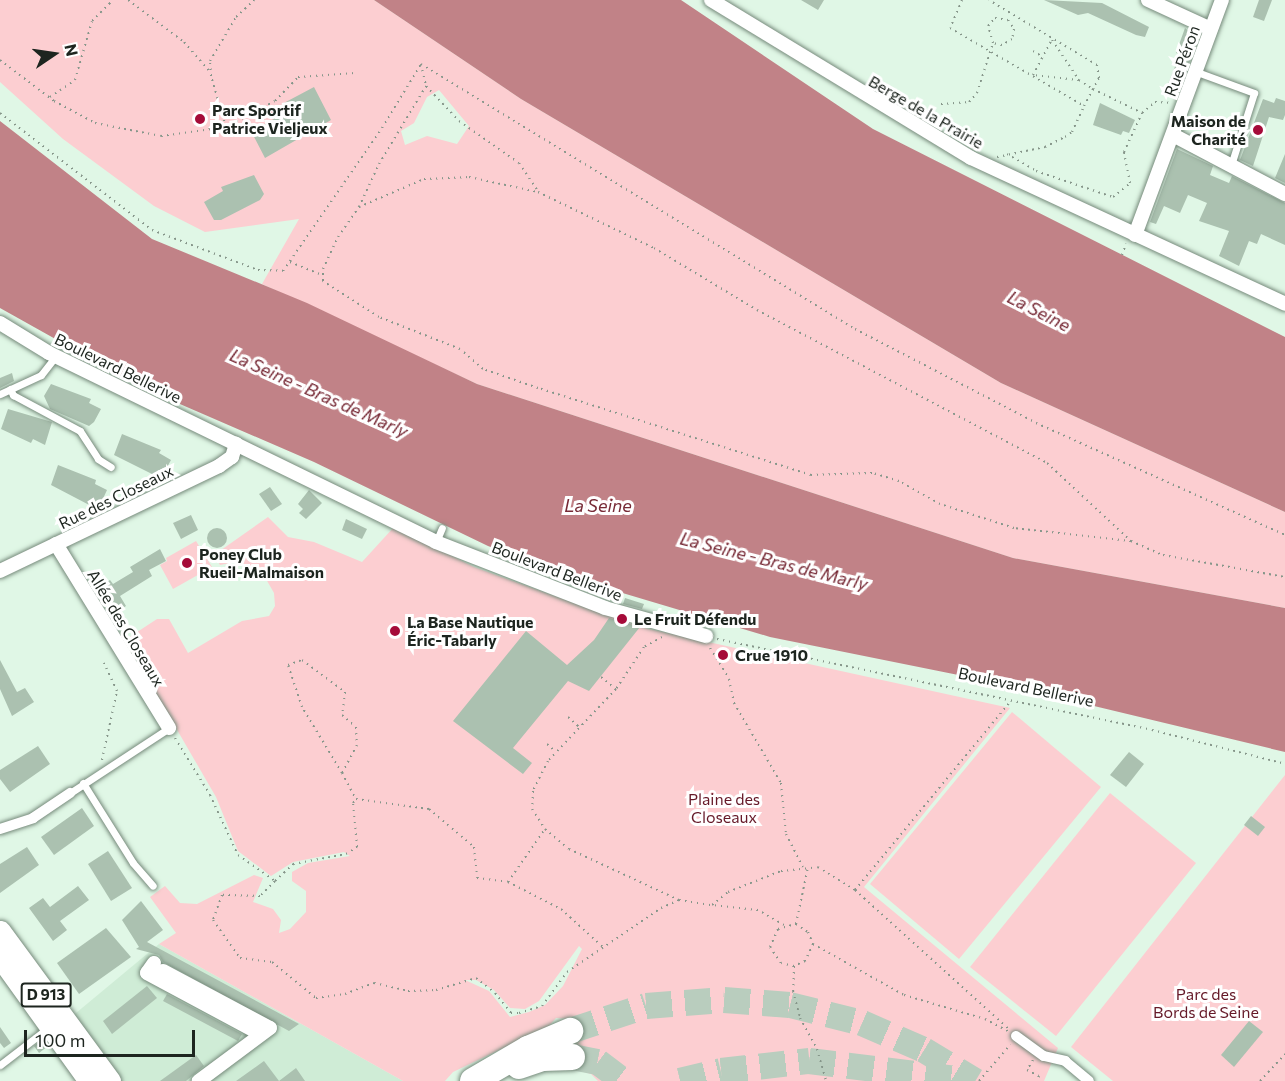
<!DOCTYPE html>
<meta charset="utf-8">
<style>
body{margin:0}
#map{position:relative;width:1285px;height:1081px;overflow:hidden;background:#e0f7e6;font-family:Commissioner,sans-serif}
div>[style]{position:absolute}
.built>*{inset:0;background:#cfecd6}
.green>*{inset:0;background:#fcced1}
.water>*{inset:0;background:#c18287}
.building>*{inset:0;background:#abc1b0}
.round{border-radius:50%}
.motorway-tunnel>*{height:26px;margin-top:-13px;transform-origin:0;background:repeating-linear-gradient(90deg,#b9cdbe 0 26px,transparent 0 39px)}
.path>*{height:2px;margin-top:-1px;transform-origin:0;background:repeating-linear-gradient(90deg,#86968a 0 1.5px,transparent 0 6px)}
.roads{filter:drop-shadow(0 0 2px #768a7b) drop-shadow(0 0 2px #768a7b)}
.service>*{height:7px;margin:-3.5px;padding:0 3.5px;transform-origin:3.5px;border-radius:3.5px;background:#fff}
.pedestrian>*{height:10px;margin:-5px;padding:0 5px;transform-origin:5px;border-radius:5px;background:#fff}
.minor>*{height:14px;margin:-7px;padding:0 7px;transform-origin:7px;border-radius:7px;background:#fff}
.primary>*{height:21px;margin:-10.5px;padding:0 10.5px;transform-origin:10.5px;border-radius:10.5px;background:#fff}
.motorway>*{height:26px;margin:-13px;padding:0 13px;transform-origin:13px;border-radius:13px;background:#fff}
.dots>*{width:16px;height:16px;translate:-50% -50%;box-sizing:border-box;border:3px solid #fff;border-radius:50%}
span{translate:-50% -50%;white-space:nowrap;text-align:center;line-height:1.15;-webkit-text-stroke:6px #fff;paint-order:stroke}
.shield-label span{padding:2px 4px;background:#fff;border:2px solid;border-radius:4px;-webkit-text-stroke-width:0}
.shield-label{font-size:15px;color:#1d251f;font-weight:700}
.street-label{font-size:16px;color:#1d251f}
.poi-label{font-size:16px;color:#1d251f;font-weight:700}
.left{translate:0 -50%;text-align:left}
.right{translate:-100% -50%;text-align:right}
.park-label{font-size:16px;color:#661a29}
.water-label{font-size:18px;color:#772a36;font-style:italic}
.north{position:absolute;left:24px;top:24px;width:60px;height:60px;-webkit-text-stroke:4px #fff;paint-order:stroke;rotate:77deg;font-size:16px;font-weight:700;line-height:24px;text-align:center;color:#1d251f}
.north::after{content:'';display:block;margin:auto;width:21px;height:27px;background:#1d251f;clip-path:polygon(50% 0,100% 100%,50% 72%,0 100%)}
.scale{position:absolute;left:24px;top:1030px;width:171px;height:27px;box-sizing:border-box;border:3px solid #1d251f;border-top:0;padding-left:8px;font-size:18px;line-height:21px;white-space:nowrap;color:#1d251f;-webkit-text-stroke:4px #fff;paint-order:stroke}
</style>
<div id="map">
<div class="built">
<i style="clip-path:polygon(159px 944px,403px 1081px,115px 1081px,70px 1018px)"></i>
</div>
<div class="green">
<i style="clip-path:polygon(evenodd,0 0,374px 0,521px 99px,1001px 383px,1285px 512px,1285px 608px,1013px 558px,477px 384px,262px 284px,299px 219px,205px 232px,154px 206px,63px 139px,0 82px,0 0,439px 90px,469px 126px,457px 144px,427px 136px,405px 145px,401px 131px,414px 123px,427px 97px,439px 90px)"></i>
<i style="clip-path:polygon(evenodd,268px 517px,288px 537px,314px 542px,362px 562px,394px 527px,474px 567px,640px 627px,1010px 708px,864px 887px,1058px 1048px,1044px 1081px,598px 1081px,591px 1074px,572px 1068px,575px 1039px,569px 1019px,556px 1018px,549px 1026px,453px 1072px,445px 1081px,403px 1081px,159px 944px,176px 933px,150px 897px,165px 886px,180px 903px,197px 904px,254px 875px,263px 878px,253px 902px,273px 909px,281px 920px,279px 933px,290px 929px,306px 912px,306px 891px,292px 881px,292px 872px,308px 863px,350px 856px,344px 852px,293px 862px,271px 876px,238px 851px,216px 797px,125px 640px,157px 619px,169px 619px,188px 653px,242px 621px,269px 616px,275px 606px,274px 593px,266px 579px,235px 562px,220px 565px,214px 555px,268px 517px,579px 946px,582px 949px,563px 986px,545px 1005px,529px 1012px,510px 1017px,489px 991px,465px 980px,476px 980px,494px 990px,510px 1008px,525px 1009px,539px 1001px,579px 946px)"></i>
<i style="clip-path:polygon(196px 541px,212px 567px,173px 589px,160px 565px,167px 561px,166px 558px)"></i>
<i style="clip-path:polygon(1012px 712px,1101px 787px,959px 959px,870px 884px)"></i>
<i style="clip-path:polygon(1285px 775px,1285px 1081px,1113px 1081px,1071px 1047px)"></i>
<i style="clip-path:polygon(1110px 793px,1196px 863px,1056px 1036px,970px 967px)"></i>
</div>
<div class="water">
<i style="clip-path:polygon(374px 0,681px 0,873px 129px,1285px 337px,1285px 512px,1001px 383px,521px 99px)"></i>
<i style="clip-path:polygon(0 121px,152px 239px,307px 303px,477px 384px,1013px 558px,1285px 608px,1285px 752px,1003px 684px,770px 637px,569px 577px,488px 546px,314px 462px,143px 388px,0 308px)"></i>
</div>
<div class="building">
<i style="clip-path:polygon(801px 0,824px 0,818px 10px)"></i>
<i style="clip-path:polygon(1044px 0,1102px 3px,1149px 27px,1145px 37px,1136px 35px,1088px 13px,1078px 15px)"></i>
<i style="clip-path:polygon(1259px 0,1272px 0,1264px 21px,1253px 17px)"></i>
<i style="clip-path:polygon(1185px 28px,1198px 39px,1176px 99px,1164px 94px,1180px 54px,1176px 53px)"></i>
<i style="clip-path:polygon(314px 87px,331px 120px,265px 158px,251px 131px,287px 112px,282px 104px)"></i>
<i style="clip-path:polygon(1276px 98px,1285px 101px,1285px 115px,1283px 120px,1269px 117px,1253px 166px,1240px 160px,1263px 99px,1274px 103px)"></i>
<i style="clip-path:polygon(1100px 103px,1135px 120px,1129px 133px,1123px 131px,1121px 135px,1093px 125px)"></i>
<i style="clip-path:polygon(1177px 149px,1213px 166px,1210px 175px,1229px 183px,1232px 176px,1285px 203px,1285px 245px,1261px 234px,1257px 244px,1249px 241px,1239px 266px,1219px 256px,1229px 231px,1199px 221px,1207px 203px,1188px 195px,1180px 213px,1164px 206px,1156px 224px,1150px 222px)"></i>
<i style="clip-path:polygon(1285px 154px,1285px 183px,1275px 178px)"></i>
<i style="clip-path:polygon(254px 175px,264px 194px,260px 200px,221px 220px,214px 220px,204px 202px,223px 191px,221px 187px)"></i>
<i style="clip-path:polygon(12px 373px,14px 381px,0 388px,0 378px)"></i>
<i style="clip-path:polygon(51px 384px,91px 399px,89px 403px,101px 409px,94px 422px,89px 426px,50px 409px,44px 396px)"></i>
<i style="clip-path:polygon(8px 409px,52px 422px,45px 445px,33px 439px,31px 443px,1px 429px)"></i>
<i style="clip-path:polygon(122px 434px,161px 450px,159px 453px,171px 460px,164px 473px,158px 477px,114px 455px)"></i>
<i style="clip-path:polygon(58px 465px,96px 480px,95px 484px,107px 490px,101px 503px,98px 501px,95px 508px,51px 485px)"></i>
<i style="clip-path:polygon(270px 487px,282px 504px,271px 511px,259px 494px)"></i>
<i style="clip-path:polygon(309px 490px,322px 503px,306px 519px,299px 513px,303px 509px,298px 504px)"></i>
<i style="clip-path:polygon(191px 515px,198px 530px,181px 539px,173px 523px)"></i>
<i style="clip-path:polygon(346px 519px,367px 529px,362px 539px,342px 530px)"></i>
<i class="round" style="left:207px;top:528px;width:20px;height:20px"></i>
<i style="clip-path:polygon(160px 549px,166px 561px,149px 570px,152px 576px,120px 596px,126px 606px,115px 613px,99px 587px,110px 580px,113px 584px,133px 572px,130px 567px)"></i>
<i style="clip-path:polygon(625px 598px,644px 604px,642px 609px,623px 604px)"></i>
<i style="clip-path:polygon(609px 618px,640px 627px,589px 691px,568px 681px,513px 748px,532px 763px,523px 774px,453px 721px,526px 631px,567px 665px,594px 640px)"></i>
<i style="clip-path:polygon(0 660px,17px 692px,25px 688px,34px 702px,12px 716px,0 689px)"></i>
<i style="clip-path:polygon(38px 746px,50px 764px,10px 792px,0 779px,0 770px)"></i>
<i style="clip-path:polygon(1129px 752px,1144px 764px,1126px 787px,1110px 775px)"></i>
<i style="clip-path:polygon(82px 808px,94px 826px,54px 855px,41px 837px)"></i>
<i style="clip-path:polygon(1251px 816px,1265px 827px,1258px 836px,1244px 825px)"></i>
<i style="clip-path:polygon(27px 847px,39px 865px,0 893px,0 864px)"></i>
<i style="clip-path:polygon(108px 851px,132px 888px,111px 901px,88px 864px)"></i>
<i style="clip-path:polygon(78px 886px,89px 900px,60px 921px,67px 930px,53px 941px,29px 908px,43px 898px,50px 907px)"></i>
<i style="clip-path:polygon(141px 901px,163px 930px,147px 942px,299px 1024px,289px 1031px,163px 962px,159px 955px,136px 949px,139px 947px,122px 920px)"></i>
<i style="clip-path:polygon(106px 928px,131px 957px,79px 994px,57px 963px)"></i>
<i style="clip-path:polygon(147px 986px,157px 998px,112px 1034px,103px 1021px)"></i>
<i style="clip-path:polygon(167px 994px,242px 1034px,238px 1041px,163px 1001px)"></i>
<i style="clip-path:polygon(1249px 1021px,1263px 1032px,1234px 1067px,1221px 1055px)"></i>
<i style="clip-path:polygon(0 1027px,11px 1043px,4px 1048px,0 1043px)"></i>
<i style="clip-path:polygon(42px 1039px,48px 1046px,39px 1053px,34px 1046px)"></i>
<i style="clip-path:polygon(196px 1055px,204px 1066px,186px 1081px,160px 1081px)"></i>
<i style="clip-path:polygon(264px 1061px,279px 1081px,296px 1068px,305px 1081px,236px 1081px)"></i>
</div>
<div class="motorway-tunnel">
<i style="left:570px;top:1031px;width:80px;rotate:-18.2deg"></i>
<i style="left:646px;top:1006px;width:78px;rotate:-4.4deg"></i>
<i style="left:724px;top:1000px;width:66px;rotate:4.3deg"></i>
<i style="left:790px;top:1005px;width:74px;rotate:14deg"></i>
<i style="left:862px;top:1023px;width:68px;rotate:23.5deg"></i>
<i style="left:924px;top:1050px;width:60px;rotate:31.3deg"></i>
<i style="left:572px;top:1057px;width:26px;rotate:11deg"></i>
<i style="left:598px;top:1062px;width:31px;rotate:37deg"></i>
<i style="left:680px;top:1081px;width:42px;rotate:-13.7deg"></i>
<i style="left:721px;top:1071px;width:89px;rotate:-6.5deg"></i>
<i style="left:809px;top:1061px;width:156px;rotate:7deg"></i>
</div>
<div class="path">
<i style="left:128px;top:0;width:70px;rotate:36.9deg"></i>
<i style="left:184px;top:42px;width:41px;rotate:48.9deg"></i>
<i style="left:962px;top:0;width:30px;rotate:113deg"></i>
<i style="left:950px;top:28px;width:155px;rotate:30.2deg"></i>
<i style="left:1084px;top:106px;width:32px;rotate:-62deg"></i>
<i style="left:1099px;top:78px;width:13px;rotate:-99deg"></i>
<i style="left:1097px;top:65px;width:126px;rotate:-149deg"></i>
<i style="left:1033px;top:51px;width:12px;rotate:31deg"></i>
<i style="left:0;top:60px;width:68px;rotate:37.2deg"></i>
<i style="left:54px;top:101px;width:47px;rotate:28.2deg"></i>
<i style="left:95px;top:123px;width:67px;rotate:11.1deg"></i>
<i style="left:161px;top:136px;width:66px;rotate:-7.9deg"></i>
<i style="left:226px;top:127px;width:55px;rotate:-28deg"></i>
<i style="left:275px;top:101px;width:33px;rotate:-46deg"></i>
<i style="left:298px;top:77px;width:57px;rotate:-4deg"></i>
<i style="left:421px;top:64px;width:509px;rotate:31.41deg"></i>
<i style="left:855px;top:329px;width:204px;rotate:27.4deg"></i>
<i style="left:1036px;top:423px;width:273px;rotate:24.2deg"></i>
<i style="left:421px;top:64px;width:23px;rotate:77deg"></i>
<i style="left:426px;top:86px;width:48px;rotate:46.7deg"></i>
<i style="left:459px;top:121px;width:73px;rotate:35deg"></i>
<i style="left:519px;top:163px;width:32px;rotate:56deg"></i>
<i style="left:1079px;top:80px;width:46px;rotate:-173.8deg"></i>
<i style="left:1033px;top:75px;width:40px;rotate:-62deg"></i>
<i style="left:1052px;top:40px;width:48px;rotate:56deg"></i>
<i style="left:1079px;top:80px;width:17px;rotate:33deg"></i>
<i style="left:1093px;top:89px;width:55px;rotate:26.1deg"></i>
<i style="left:1142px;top:113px;width:17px;rotate:-40deg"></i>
<i style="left:1155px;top:102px;width:18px;rotate:3deg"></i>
<i style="left:50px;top:97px;width:30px;rotate:-34deg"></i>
<i style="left:75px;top:80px;width:61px;rotate:-73.9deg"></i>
<i style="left:92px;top:21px;width:30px;rotate:-45deg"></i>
<i style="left:941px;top:104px;width:28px;rotate:-4deg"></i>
<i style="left:969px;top:102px;width:12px;rotate:-48deg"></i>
<i style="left:977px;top:93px;width:52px;rotate:-72.3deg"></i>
<i style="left:993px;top:43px;width:18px;rotate:-106deg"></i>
<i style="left:988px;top:26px;width:11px;rotate:-49deg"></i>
<i style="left:995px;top:18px;width:13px;rotate:9deg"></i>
<i style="left:1008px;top:20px;width:11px;rotate:56deg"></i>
<i style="left:1014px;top:29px;width:10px;rotate:101deg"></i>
<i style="left:1012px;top:39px;width:12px;rotate:149deg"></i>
<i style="left:1002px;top:45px;width:9px;rotate:-167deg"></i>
<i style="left:0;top:113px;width:192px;rotate:37.6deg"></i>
<i style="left:152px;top:230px;width:113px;rotate:20.7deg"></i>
<i style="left:258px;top:270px;width:25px;rotate:2deg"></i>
<i style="left:283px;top:271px;width:174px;rotate:-55.3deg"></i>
<i style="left:382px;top:128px;width:75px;rotate:-58.6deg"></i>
<i style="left:226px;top:127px;width:53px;rotate:-106.4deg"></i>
<i style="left:211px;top:76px;width:15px;rotate:-94deg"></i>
<i style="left:210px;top:61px;width:51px;rotate:-59.4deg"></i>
<i style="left:236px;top:17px;width:25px;rotate:-43deg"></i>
<i style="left:1007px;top:154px;width:34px;rotate:30deg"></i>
<i style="left:1036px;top:171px;width:81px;rotate:18.7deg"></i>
<i style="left:1113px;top:197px;width:22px;rotate:-39deg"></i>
<i style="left:1130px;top:183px;width:32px;rotate:-101deg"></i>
<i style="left:1124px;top:152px;width:43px;rotate:-65.2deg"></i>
<i style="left:997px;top:157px;width:49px;rotate:-11.8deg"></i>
<i style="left:1045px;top:147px;width:22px;rotate:-27deg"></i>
<i style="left:1065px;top:137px;width:9px;rotate:-36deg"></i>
<i style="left:1072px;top:132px;width:29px;rotate:-65deg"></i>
<i style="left:359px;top:207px;width:47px;rotate:-65.1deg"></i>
<i style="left:379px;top:164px;width:91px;rotate:-58.9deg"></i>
<i style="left:1122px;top:255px;width:12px;rotate:-70deg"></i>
<i style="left:290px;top:262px;width:35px;rotate:22deg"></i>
<i style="left:1131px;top:541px;width:118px;rotate:-173.7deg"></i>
<i style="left:1014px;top:528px;width:78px;rotate:-162deg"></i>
<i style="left:940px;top:504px;width:47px;rotate:-150.7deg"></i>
<i style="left:899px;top:481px;width:28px;rotate:-163deg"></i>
<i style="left:872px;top:473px;width:61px;rotate:178.1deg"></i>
<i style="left:811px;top:475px;width:287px;rotate:-162.3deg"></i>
<i style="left:538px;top:388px;width:58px;rotate:-160.9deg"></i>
<i style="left:483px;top:369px;width:30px;rotate:-139deg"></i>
<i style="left:460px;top:349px;width:87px;rotate:-158.4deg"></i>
<i style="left:379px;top:317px;width:67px;rotate:-147.3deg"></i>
<i style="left:323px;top:281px;width:12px;rotate:-90deg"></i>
<i style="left:323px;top:269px;width:35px;rotate:-65deg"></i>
<i style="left:338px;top:237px;width:37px;rotate:-55deg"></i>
<i style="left:359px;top:207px;width:71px;rotate:-23.3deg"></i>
<i style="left:424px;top:179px;width:45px;rotate:-2.5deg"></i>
<i style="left:469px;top:177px;width:71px;rotate:12.3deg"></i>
<i style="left:538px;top:192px;width:129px;rotate:25.8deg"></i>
<i style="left:654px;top:248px;width:120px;rotate:31deg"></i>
<i style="left:757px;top:310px;width:328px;rotate:27.8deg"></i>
<i style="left:1047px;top:463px;width:115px;rotate:42.9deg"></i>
<i style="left:1131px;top:541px;width:35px;rotate:24deg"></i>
<i style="left:1163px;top:555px;width:124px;rotate:10.2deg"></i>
<i style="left:662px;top:637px;width:21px;rotate:151deg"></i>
<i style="left:644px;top:647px;width:50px;rotate:123.7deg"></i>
<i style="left:616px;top:689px;width:99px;rotate:133.4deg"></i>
<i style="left:548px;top:761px;width:34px;rotate:117deg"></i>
<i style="left:533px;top:791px;width:18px;rotate:93deg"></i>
<i style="left:532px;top:809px;width:24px;rotate:57deg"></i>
<i style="left:545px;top:829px;width:31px;rotate:40deg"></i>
<i style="left:569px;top:849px;width:121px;rotate:24.9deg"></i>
<i style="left:679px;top:900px;width:33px;rotate:9deg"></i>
<i style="left:717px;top:639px;width:444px;rotate:11.8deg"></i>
<i style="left:1152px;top:730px;width:137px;rotate:14.3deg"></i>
<i style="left:710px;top:648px;width:36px;rotate:58deg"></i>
<i style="left:729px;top:679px;width:25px;rotate:78deg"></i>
<i style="left:734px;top:703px;width:93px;rotate:59.6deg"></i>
<i style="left:781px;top:783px;width:51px;rotate:84.4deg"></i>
<i style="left:786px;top:834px;width:37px;rotate:63deg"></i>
<i style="left:601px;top:677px;width:19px;rotate:39deg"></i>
<i style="left:568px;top:717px;width:15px;rotate:42deg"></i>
<i style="left:175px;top:738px;width:67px;rotate:58.4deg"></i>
<i style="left:210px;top:795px;width:66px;rotate:65deg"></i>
<i style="left:238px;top:855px;width:45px;rotate:35.1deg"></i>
<i style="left:275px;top:881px;width:21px;rotate:135deg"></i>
<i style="left:260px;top:896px;width:38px;rotate:-178deg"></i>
<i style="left:222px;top:895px;width:27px;rotate:110deg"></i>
<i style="left:213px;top:920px;width:47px;rotate:54.6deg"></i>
<i style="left:240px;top:958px;width:32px;rotate:7deg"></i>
<i style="left:272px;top:962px;width:57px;rotate:39.3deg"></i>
<i style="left:316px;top:998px;width:29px;rotate:-8deg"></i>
<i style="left:345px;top:994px;width:31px;rotate:-21deg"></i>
<i style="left:374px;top:983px;width:35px;rotate:13deg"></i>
<i style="left:408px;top:991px;width:28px;rotate:-2deg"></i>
<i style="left:436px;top:990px;width:42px;rotate:-16.7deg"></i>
<i style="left:476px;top:978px;width:24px;rotate:38deg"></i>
<i style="left:495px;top:993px;width:26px;rotate:51deg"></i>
<i style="left:511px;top:1013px;width:8px"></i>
<i style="left:519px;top:1013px;width:24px;rotate:-17deg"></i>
<i style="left:542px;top:1006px;width:42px;rotate:-53.7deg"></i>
<i style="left:567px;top:972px;width:114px;rotate:-34.2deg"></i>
<i style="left:661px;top:908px;width:20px;rotate:-24deg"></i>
<i style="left:547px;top:744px;width:11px;rotate:41deg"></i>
<i style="left:102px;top:760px;width:71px;rotate:-77.7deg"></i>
<i style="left:117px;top:691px;width:31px;rotate:-115deg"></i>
<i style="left:342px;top:773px;width:77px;rotate:-121.2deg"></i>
<i style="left:302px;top:707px;width:44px;rotate:-108.4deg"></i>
<i style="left:288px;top:665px;width:15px;rotate:-20deg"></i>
<i style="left:302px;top:660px;width:54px;rotate:36.7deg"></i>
<i style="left:345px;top:692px;width:23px;rotate:97deg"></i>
<i style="left:342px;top:715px;width:18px;rotate:41deg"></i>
<i style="left:356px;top:727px;width:18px;rotate:87deg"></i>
<i style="left:357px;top:745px;width:32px;rotate:118deg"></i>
<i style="left:342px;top:773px;width:30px;rotate:62deg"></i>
<i style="left:356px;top:799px;width:74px;rotate:7.8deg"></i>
<i style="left:429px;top:809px;width:59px;rotate:40.2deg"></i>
<i style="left:474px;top:847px;width:31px;rotate:84deg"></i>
<i style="left:477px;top:878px;width:31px;rotate:7deg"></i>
<i style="left:508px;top:882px;width:59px;rotate:27deg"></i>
<i style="left:561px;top:909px;width:58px;rotate:42.2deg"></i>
<i style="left:275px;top:881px;width:25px;rotate:-43deg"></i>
<i style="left:293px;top:864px;width:54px;rotate:-10.7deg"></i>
<i style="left:346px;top:854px;width:13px;rotate:-32deg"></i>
<i style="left:357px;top:847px;width:44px;rotate:-95.2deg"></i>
<i style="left:353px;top:803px;width:5px;rotate:-53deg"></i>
<i style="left:508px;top:882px;width:65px;rotate:-55.1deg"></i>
<i style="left:855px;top:890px;width:245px;rotate:-50.5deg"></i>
<i style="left:796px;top:924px;width:58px;rotate:-78.1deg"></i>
<i style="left:784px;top:925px;width:30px;rotate:-150deg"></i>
<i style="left:758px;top:910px;width:46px;rotate:-173.8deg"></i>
<i style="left:712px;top:905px;width:21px;rotate:-39deg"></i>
<i style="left:728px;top:892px;width:57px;rotate:-21.6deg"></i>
<i style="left:781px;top:871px;width:37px;rotate:-6deg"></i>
<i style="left:818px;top:867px;width:44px;rotate:31.9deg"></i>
<i style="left:855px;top:890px;width:209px;rotate:42.1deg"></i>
<i style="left:813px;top:944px;width:19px;rotate:115deg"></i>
<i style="left:805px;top:961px;width:12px;rotate:156deg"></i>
<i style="left:794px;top:966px;width:13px;rotate:-167deg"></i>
<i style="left:781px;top:963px;width:19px;rotate:-125deg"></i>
<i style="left:770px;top:947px;width:20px;rotate:-66deg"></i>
<i style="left:778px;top:929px;width:19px;rotate:-16deg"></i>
<i style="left:796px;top:924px;width:14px;rotate:34deg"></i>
<i style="left:808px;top:932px;width:13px;rotate:67deg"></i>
<i style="left:813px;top:944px;width:104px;rotate:29.3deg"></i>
<i style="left:904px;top:995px;width:84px;rotate:16.5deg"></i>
<i style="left:985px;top:1019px;width:26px;rotate:28deg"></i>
<i style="left:794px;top:966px;width:25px;rotate:92deg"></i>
<i style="left:793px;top:991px;width:28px;rotate:75deg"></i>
<i style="left:800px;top:1018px;width:35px;rotate:61deg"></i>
<i style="left:817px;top:1049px;width:33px;rotate:74deg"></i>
<i style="left:1033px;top:1060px;width:12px;rotate:121deg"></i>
<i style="left:1027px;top:1070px;width:13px;rotate:27deg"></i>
<i style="left:1039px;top:1076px;width:5px;rotate:112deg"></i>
<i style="left:979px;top:1081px;width:48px;rotate:-49.3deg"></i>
<i style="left:1260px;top:1081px;width:37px;rotate:-47deg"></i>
</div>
<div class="roads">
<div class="service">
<i style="left:1197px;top:72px;width:61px;rotate:20.2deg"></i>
<i style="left:1254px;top:93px;width:76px;rotate:107.7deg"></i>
<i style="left:10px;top:389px;width:7px;rotate:63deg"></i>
<i style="left:13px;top:395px;width:76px;rotate:28.2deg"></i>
<i style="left:80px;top:431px;width:33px;rotate:57deg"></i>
<i style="left:98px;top:459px;width:15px;rotate:32deg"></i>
<i style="left:0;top:394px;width:45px;rotate:-24.9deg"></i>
<i style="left:41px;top:375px;width:24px;rotate:-52deg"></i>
<i style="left:436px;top:542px;width:15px;rotate:-67deg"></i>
<i style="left:83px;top:783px;width:94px;rotate:58deg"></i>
<i style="left:133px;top:863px;width:30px;rotate:49deg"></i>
<i style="left:70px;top:793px;width:118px;rotate:-33.3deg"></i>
<i style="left:0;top:1065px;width:61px;rotate:-37.6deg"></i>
</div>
<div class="pedestrian">
<i style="left:0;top:829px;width:35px;rotate:-18deg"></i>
<i style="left:33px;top:818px;width:45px;rotate:-34deg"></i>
<i style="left:1016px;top:1036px;width:34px;rotate:36deg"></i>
<i style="left:1044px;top:1056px;width:22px;rotate:13deg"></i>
<i style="left:1065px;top:1061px;width:31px;rotate:40deg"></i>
</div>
<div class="minor">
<i style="left:711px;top:0;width:304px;rotate:31.3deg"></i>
<i style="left:971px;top:158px;width:346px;rotate:24.9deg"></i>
<i style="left:1148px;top:0;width:69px;rotate:24.7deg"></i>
<i style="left:1173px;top:135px;width:127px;rotate:27.8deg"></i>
<i style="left:1135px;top:235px;width:251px;rotate:-69.7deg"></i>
<i style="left:0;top:323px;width:57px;rotate:31.5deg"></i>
<i style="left:49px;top:353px;width:431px;rotate:26deg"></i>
<i style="left:436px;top:542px;width:181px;rotate:21.3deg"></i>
<i style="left:605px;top:608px;width:105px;rotate:15.5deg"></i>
<i style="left:56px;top:544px;width:216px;rotate:58.4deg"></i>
<i style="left:0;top:571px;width:243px;rotate:-25.6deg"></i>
<i style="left:219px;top:466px;width:16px;rotate:-35deg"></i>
<i style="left:232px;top:457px;width:14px;rotate:-73deg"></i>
<i style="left:154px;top:963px;width:12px;rotate:125deg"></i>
<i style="left:147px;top:973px;width:129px;rotate:28.2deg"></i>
<i style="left:163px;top:971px;width:121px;rotate:28deg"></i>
<i style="left:270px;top:1028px;width:89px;rotate:143.3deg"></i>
</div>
<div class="primary">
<i style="left:0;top:931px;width:186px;rotate:53.7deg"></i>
<i style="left:0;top:957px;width:153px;rotate:54.3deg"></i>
</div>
<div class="motorway">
<i style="left:519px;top:1066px;width:24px;rotate:-19deg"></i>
<i style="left:542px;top:1058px;width:30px;rotate:-2deg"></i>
<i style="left:473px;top:1081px;width:64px;rotate:-30.2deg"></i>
<i style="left:528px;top:1049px;width:46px;rotate:-23.2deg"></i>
</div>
</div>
<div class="dots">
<i style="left:200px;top:119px;background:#a50b39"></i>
<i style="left:1258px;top:130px;background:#a50b39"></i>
<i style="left:187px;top:563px;background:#a50b39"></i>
<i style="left:622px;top:619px;background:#a50b39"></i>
<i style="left:395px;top:631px;background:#a50b39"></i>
<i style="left:723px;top:655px;background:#a50b39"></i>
</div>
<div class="shield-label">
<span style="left:46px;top:995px">D 913</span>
</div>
<div class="street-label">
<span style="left:1182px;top:61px;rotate:-70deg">Rue Péron</span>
<span style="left:926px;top:112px;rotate:30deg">Berge de la Prairie</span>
<span style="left:118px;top:368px;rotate:26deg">Boulevard Bellerive</span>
<span style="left:116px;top:497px;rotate:-26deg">Rue des Closeaux</span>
<span style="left:557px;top:571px;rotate:21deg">Boulevard Bellerive</span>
<span style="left:126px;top:628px;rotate:59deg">Allée des Closeaux</span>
<span style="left:1026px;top:687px;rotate:12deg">Boulevard Bellerive</span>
</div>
<div class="poi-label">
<span class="left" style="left:212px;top:119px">Parc Sportif<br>Patrice Vieljeux</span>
<span class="right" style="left:1246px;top:130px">Maison de<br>Charité</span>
<span class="left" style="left:199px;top:563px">Poney Club<br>Rueil-Malmaison</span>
<span class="left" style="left:634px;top:619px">Le Fruit Défendu</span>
<span class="left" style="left:407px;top:631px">La Base Nautique<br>Éric-Tabarly</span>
<span class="left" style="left:735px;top:655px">Crue 1910</span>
</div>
<div class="park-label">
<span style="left:724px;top:808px">Plaine des<br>Closeaux</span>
<span style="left:1206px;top:1003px">Parc des<br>Bords de Seine</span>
</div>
<div class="water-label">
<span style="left:1039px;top:311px;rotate:27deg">La Seine</span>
<span style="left:319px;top:393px;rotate:24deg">La Seine - Bras de Marly</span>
<span style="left:598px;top:505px">La Seine</span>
<span style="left:774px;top:561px;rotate:14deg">La Seine - Bras de Marly</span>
</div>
<div class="north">N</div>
<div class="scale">100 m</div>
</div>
